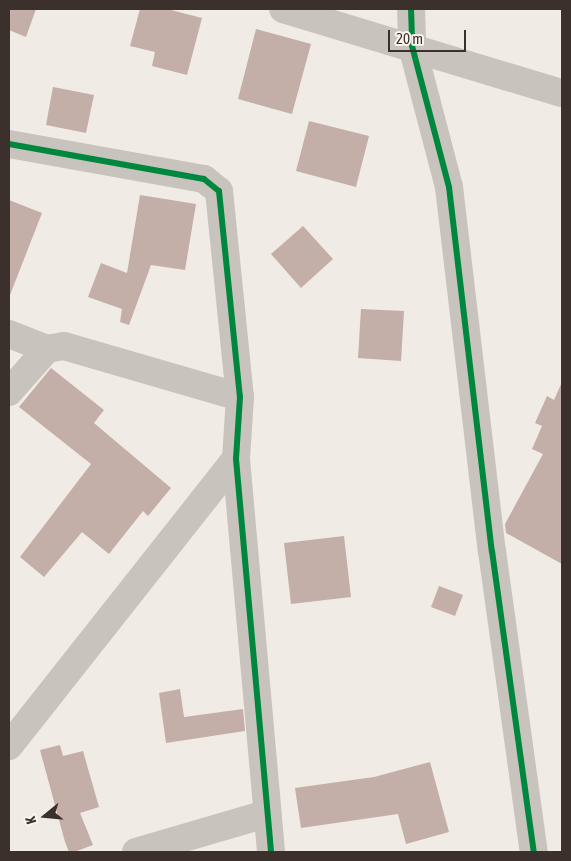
<!DOCTYPE html>
<style>
body{margin:0}
#map{position:relative;width:571px;height:861px;overflow:hidden;background:#f0ebe5;font-family:"Asap Condensed",sans-serif}
div>[style]{position:absolute}
.building>*{inset:0;background:#c3afa7}
.minor>*{height:28px;margin:-14px;padding:0 14px;transform-origin:14px;border-radius:14px;background:#c9c3be}
.cycleway>*{height:6px;margin:-3px;padding:0 3px;transform-origin:3px;border-radius:3px;background:#00873e}
span{translate:-50% -50%;white-space:nowrap;text-align:center;line-height:1.15;-webkit-text-stroke:5px #fbf5ee;paint-order:stroke}
.frame{position:absolute;inset:0;border:10px solid #3b302b;pointer-events:none}
.north{position:absolute;left:20px;top:791px;width:50px;height:50px;-webkit-text-stroke:4px #fbf5ee;paint-order:stroke;rotate:253deg;font-size:14px;font-weight:700;line-height:20px;text-align:center;color:#3b302b}
.north::after{content:'';display:block;margin:auto;width:18px;height:22px;background:#3b302b;clip-path:polygon(50% 0,100% 100%,50% 72%,0 100%)}
.scale{position:absolute;left:388px;top:30px;width:78px;height:22px;box-sizing:border-box;border:2px solid #3b302b;border-top:0;padding-left:6px;font-size:15px;line-height:18px;white-space:nowrap;color:#3b302b;-webkit-text-stroke:4px #fbf5ee;paint-order:stroke}
</style>
<div id="map">
<div class="building">
<i style="clip-path:polygon(9px 9px,36px 9px,26px 37px,9px 30px)"></i>
<i style="clip-path:polygon(140px 9px,167px 9px,202px 18px,187px 75px,152px 66px,155px 52px,130px 46px)"></i>
<i style="clip-path:polygon(256px 29px,311px 44px,292px 114px,238px 99px)"></i>
<i style="clip-path:polygon(53px 87px,94px 95px,86px 133px,46px 125px)"></i>
<i style="clip-path:polygon(309px 121px,369px 136px,356px 187px,296px 171px)"></i>
<i style="clip-path:polygon(140px 195px,196px 204px,185px 270px,151px 265px,129px 325px,120px 322px,122px 309px,88px 297px,101px 263px,127px 273px)"></i>
<i style="clip-path:polygon(9px 200px,42px 213px,10px 295px,9px 294px)"></i>
<i style="clip-path:polygon(303px 226px,333px 259px,301px 288px,271px 254px)"></i>
<i style="clip-path:polygon(361px 309px,404px 311px,401px 361px,358px 358px)"></i>
<i style="clip-path:polygon(51px 368px,104px 410px,94px 423px,171px 488px,148px 516px,143px 511px,109px 554px,82px 532px,44px 577px,20px 557px,91px 464px,19px 407px)"></i>
<i style="clip-path:polygon(562px 382px,562px 564px,506px 533px,505px 524px,543px 454px,532px 449px,542px 426px,535px 423px,547px 396px,554px 400px)"></i>
<i style="clip-path:polygon(344px 536px,351px 597px,291px 604px,284px 543px)"></i>
<i style="clip-path:polygon(439px 586px,463px 595px,455px 616px,431px 607px)"></i>
<i style="clip-path:polygon(180px 689px,184px 717px,243px 709px,245px 731px,166px 743px,159px 693px)"></i>
<i style="clip-path:polygon(60px 745px,63px 756px,83px 751px,99px 807px,80px 813px,93px 845px,74px 852px,69px 852px,65px 842px,40px 750px)"></i>
<i style="clip-path:polygon(430px 762px,449px 832px,406px 844px,398px 814px,301px 828px,295px 788px,374px 777px)"></i>
</div>
<div class="minor">
<i style="left:283px;top:9px;width:291px;rotate:16.8deg"></i>
<i style="left:411px;top:9px;width:37px;rotate:88deg"></i>
<i style="left:412px;top:46px;width:146px;rotate:75.3deg"></i>
<i style="left:449px;top:187px;width:367px;rotate:83.3deg"></i>
<i style="left:492px;top:551px;width:304px;rotate:82.1deg"></i>
<i style="left:9px;top:144px;width:198px;rotate:10.2deg"></i>
<i style="left:204px;top:179px;width:19px;rotate:39deg"></i>
<i style="left:219px;top:191px;width:207px;rotate:84.2deg"></i>
<i style="left:240px;top:397px;width:62px;rotate:93.7deg"></i>
<i style="left:236px;top:459px;width:395px;rotate:84.9deg"></i>
<i style="left:9px;top:334px;width:41px;rotate:21.5deg"></i>
<i style="left:9px;top:392px;width:57px;rotate:-48.5deg"></i>
<i style="left:47px;top:349px;width:17px;rotate:-10deg"></i>
<i style="left:64px;top:346px;width:183px;rotate:16.2deg"></i>
<i style="left:9px;top:746px;width:366px;rotate:-51.7deg"></i>
<i style="left:136px;top:852px;width:135px;rotate:-16.3deg"></i>
</div>
<div class="cycleway">
<i style="left:411px;top:9px;width:37px;rotate:88deg"></i>
<i style="left:412px;top:46px;width:146px;rotate:75.3deg"></i>
<i style="left:449px;top:187px;width:367px;rotate:83.3deg"></i>
<i style="left:492px;top:551px;width:304px;rotate:82.1deg"></i>
<i style="left:9px;top:144px;width:198px;rotate:10.2deg"></i>
<i style="left:204px;top:179px;width:19px;rotate:39deg"></i>
<i style="left:219px;top:191px;width:207px;rotate:84.2deg"></i>
<i style="left:240px;top:397px;width:62px;rotate:93.7deg"></i>
<i style="left:236px;top:459px;width:395px;rotate:84.9deg"></i>
</div>
<div class="frame"></div>
<div class="north">K</div>
<div class="scale">20 m</div>
</div>
